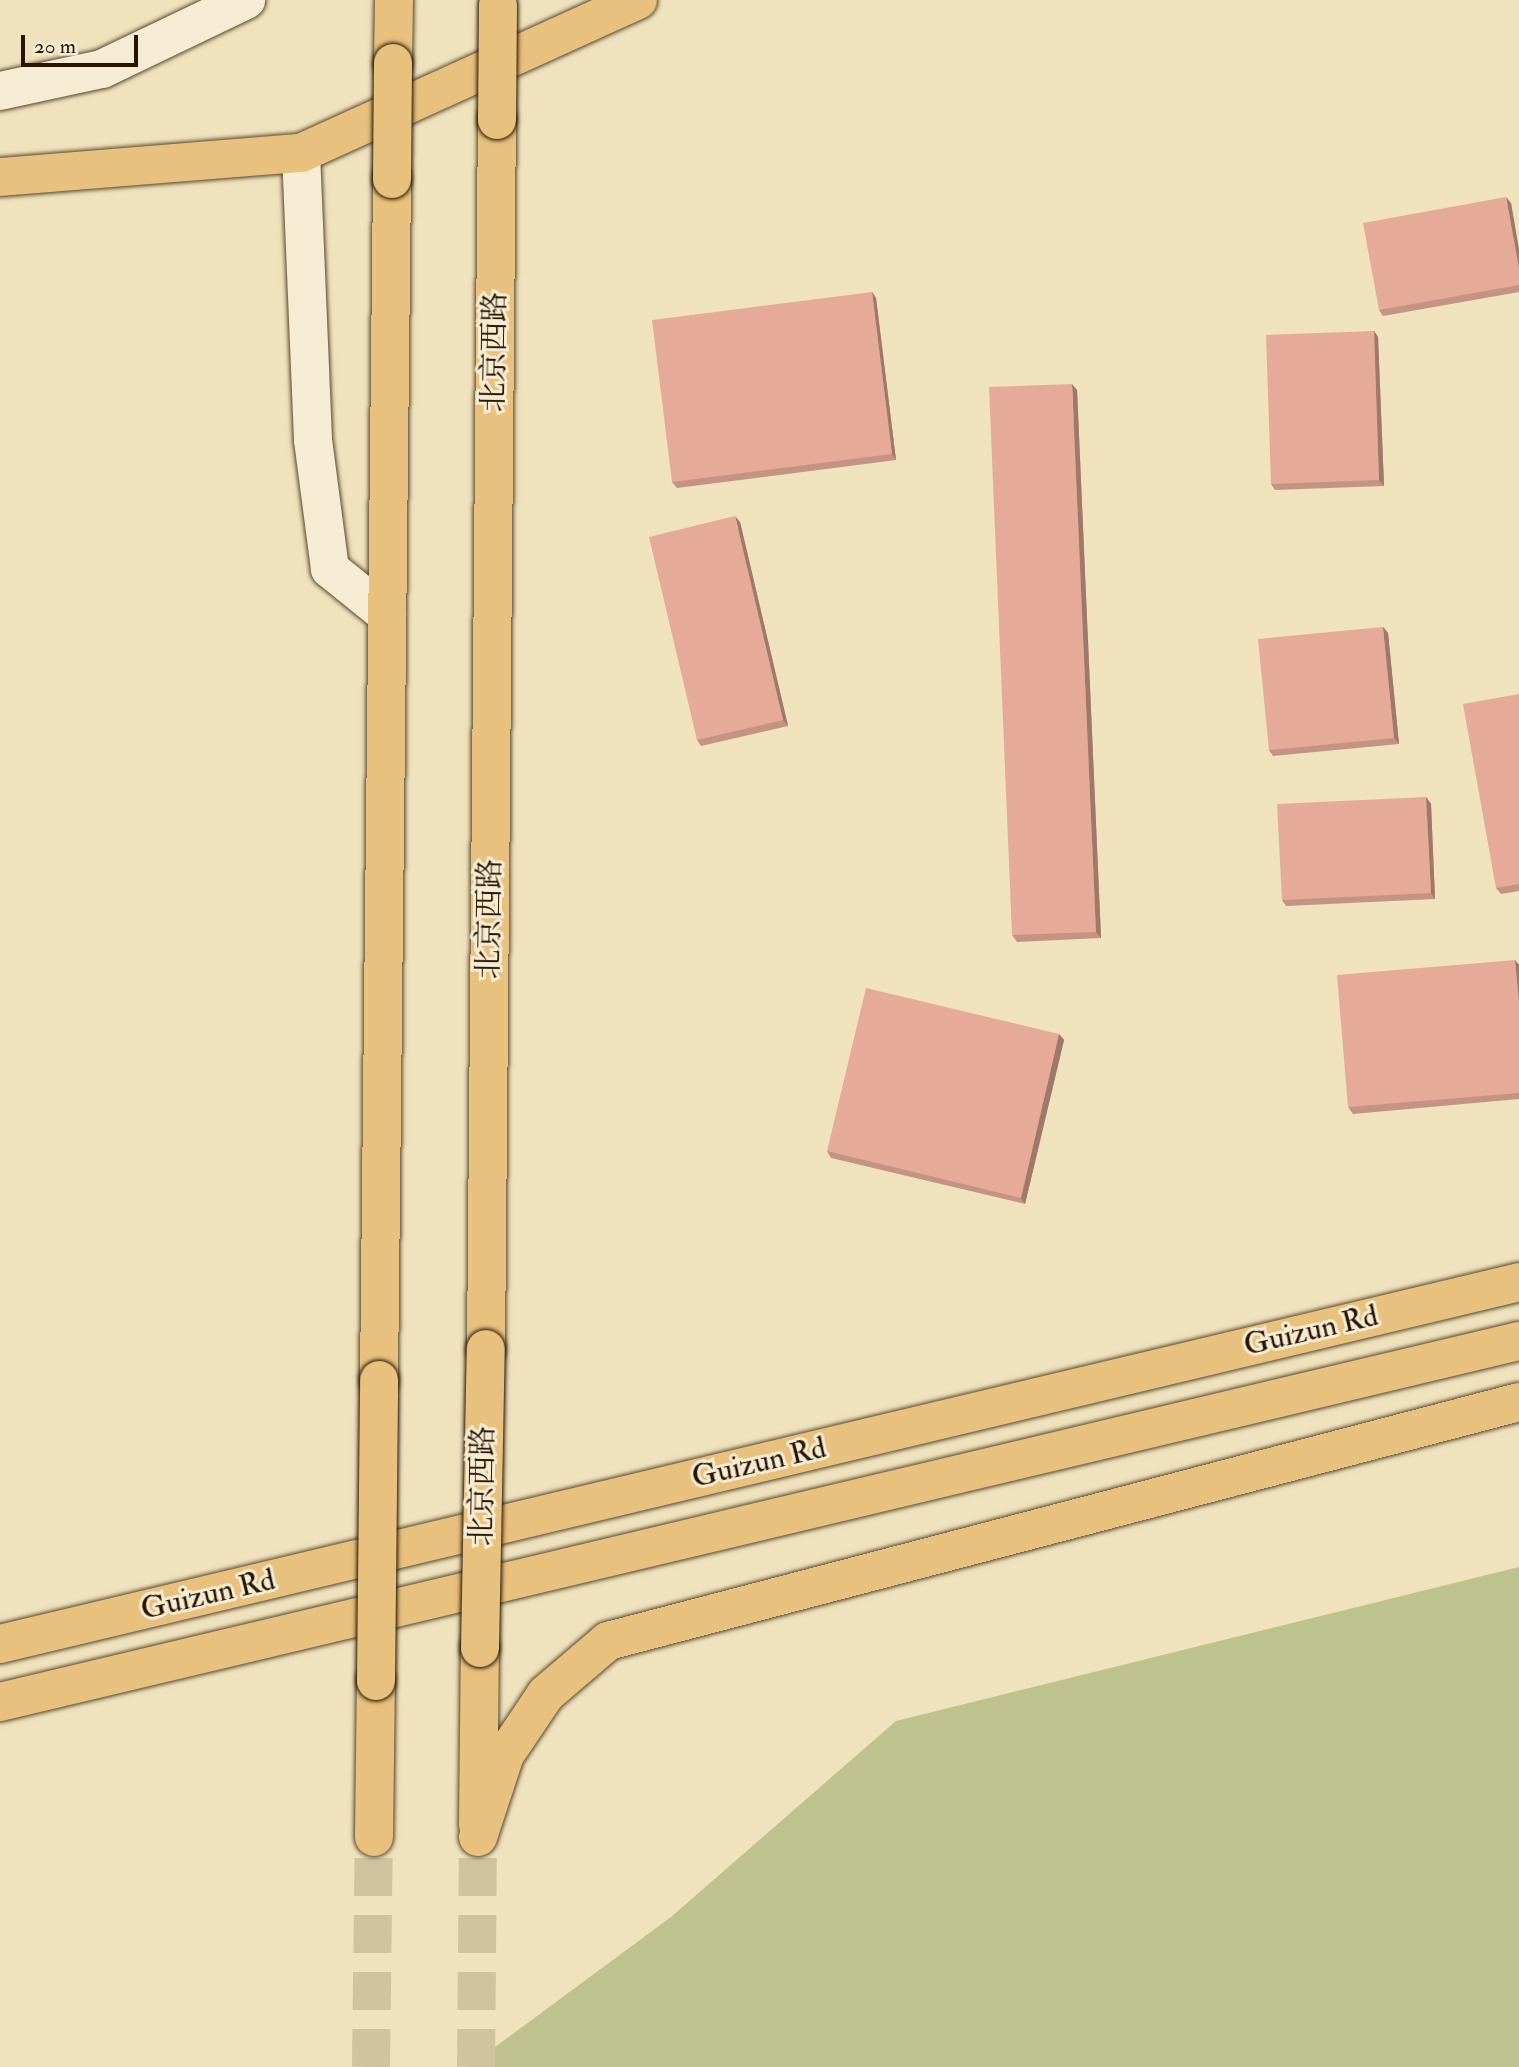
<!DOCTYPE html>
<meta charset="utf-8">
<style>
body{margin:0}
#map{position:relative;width:1519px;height:2067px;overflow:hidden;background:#f0e2bc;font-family:"IM FELL Double Pica","Noto Serif SC",serif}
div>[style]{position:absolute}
.green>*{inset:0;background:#bdc28e}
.major-tunnel>*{height:38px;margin-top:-19px;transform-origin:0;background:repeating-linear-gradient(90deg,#d2c3a0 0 38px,transparent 0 57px)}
.roads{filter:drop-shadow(0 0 2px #594830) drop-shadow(0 0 2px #594830)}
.minor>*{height:38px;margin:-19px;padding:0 19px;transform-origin:19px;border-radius:19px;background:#f5ecd3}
.major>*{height:38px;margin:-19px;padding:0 19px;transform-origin:19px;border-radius:19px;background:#e8c17e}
.highway>*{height:38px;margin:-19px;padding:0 19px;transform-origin:19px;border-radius:19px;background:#e8c17e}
.bridges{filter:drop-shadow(0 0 2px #271402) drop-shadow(0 0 2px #271402)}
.major-bridge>*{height:38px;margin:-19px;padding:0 19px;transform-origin:19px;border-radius:19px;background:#e8c17e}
.wall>*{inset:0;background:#c59383}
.shaded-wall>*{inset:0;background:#a0786a}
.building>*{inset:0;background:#e5ab98}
span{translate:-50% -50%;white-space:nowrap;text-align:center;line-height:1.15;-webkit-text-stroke:6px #f5ecd3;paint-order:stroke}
.street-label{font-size:30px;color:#271402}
.scale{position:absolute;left:21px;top:35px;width:117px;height:32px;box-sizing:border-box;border:4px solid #271402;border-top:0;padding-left:9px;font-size:21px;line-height:24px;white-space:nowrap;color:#271402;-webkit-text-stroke:5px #f5ecd3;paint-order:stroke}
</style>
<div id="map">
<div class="green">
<i style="clip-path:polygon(1519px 1567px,1519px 2067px,468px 2067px,671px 1917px,896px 1721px)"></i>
</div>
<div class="major-tunnel">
<i style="left:371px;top:2067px;width:230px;rotate:-89.3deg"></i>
<i style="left:476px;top:2067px;width:230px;rotate:-89.5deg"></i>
</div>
<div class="roads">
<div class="minor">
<i style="left:0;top:91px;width:104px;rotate:-12.2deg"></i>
<i style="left:102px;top:69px;width:160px;rotate:-25.6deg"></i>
<i style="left:301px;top:153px;width:287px;rotate:87.6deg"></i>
<i style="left:313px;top:440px;width:130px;rotate:82.5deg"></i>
<i style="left:330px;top:569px;width:73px;rotate:38.9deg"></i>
</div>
<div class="major">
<i style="left:393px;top:63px;width:63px;rotate:-89.1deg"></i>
<i style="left:0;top:177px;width:302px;rotate:-4.6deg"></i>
<i style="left:301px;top:153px;width:370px;rotate:-24.4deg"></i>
<i style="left:486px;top:1349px;width:1229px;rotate:-89.49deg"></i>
<i style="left:379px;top:1380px;width:1201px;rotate:-89.38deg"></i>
<i style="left:478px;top:1825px;width:177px;rotate:-89.4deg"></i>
<i style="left:374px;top:1837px;width:156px;rotate:-89.3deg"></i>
</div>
<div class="highway">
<i style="left:0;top:1644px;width:1562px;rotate:-13.4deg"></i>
<i style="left:0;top:1702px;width:1561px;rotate:-13.37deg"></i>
<i style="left:478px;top:1837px;width:86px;rotate:-71.8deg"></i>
<i style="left:505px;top:1755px;width:73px;rotate:-56.1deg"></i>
<i style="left:546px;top:1694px;width:82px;rotate:-40.5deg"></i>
<i style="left:608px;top:1641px;width:942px;rotate:-14.7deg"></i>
</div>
</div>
<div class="bridges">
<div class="major-bridge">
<i style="left:497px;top:120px;width:115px;rotate:-89.5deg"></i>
<i style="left:392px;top:179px;width:116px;rotate:-89.5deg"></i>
<i style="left:480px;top:1648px;width:299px;rotate:-88.9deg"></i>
<i style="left:376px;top:1681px;width:301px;rotate:-89.4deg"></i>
</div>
</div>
<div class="wall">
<i style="clip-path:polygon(1511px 203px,1519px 250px,1519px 292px,1383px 316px,1379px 310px)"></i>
<i style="clip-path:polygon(872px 292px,876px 298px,896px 460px,677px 488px,672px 482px)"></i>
<i style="clip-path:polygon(1374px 331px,1378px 337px,1384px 486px,1275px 490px,1271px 484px)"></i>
<i style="clip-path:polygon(1077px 390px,1101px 938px,1017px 942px,1012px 935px)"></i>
<i style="clip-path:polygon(740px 522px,788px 726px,701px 746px,697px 740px)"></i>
<i style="clip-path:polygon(1383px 627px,1388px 633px,1399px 744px,1273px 756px,1269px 750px)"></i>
<i style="clip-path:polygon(1519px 694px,1519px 891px,1501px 894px,1496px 888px)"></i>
<i style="clip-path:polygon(1426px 797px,1431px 804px,1435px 899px,1286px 906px,1282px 900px)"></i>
<i style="clip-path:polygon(1515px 960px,1519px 965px,1519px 1099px,1353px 1114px,1348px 1107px)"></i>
<i style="clip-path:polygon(1059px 1034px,1064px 1040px,1025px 1204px,831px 1158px,827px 1151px)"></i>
</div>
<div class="shaded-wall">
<i style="clip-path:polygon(1506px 197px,1511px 203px,1519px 250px,1519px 268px)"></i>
<i style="clip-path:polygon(872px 292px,876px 298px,896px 460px,892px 454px)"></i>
<i style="clip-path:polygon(1374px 331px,1378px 337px,1384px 486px,1379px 480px)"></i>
<i style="clip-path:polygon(1072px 384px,1077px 390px,1101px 938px,1096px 932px)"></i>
<i style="clip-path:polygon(735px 516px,740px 522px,788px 726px,783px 720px)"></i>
<i style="clip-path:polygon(1383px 627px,1388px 633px,1399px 744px,1394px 738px)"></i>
<i style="clip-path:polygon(1426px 797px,1431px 804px,1435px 899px,1431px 893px)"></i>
<i style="clip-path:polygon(1515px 960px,1519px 965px,1519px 1002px)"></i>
<i style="clip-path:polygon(1059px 1034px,1064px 1040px,1025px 1204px,1021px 1198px)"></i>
</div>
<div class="building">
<i style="clip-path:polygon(1506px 197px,1519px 268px,1519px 285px,1379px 310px,1363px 223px)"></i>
<i style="clip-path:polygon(872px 292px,892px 454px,672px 482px,652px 320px)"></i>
<i style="clip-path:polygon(1374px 331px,1379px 480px,1271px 484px,1266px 335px)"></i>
<i style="clip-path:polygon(1072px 384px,1096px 932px,1012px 935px,989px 387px)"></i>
<i style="clip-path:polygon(735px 516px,783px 720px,697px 740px,649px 537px)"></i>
<i style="clip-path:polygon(1383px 627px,1394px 738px,1269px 750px,1258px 639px)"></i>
<i style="clip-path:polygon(1519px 694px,1519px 884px,1496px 888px,1463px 704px)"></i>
<i style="clip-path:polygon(1426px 797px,1431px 893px,1282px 900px,1277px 804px)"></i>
<i style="clip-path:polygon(1515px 960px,1519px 1002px,1519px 1093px,1348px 1107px,1337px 975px)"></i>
<i style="clip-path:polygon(866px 988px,1059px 1034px,1021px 1198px,827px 1151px)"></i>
</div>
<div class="street-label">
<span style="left:495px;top:352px;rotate:-89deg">北京西路</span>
<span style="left:490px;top:919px;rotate:-89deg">北京西路</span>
<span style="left:1311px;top:1331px;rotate:-13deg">Guizun Rd</span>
<span style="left:759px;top:1463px;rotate:-13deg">Guizun Rd</span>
<span style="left:483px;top:1486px;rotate:-89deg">北京西路</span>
<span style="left:208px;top:1595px;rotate:-13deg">Guizun Rd</span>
</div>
<div class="scale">20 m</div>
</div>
